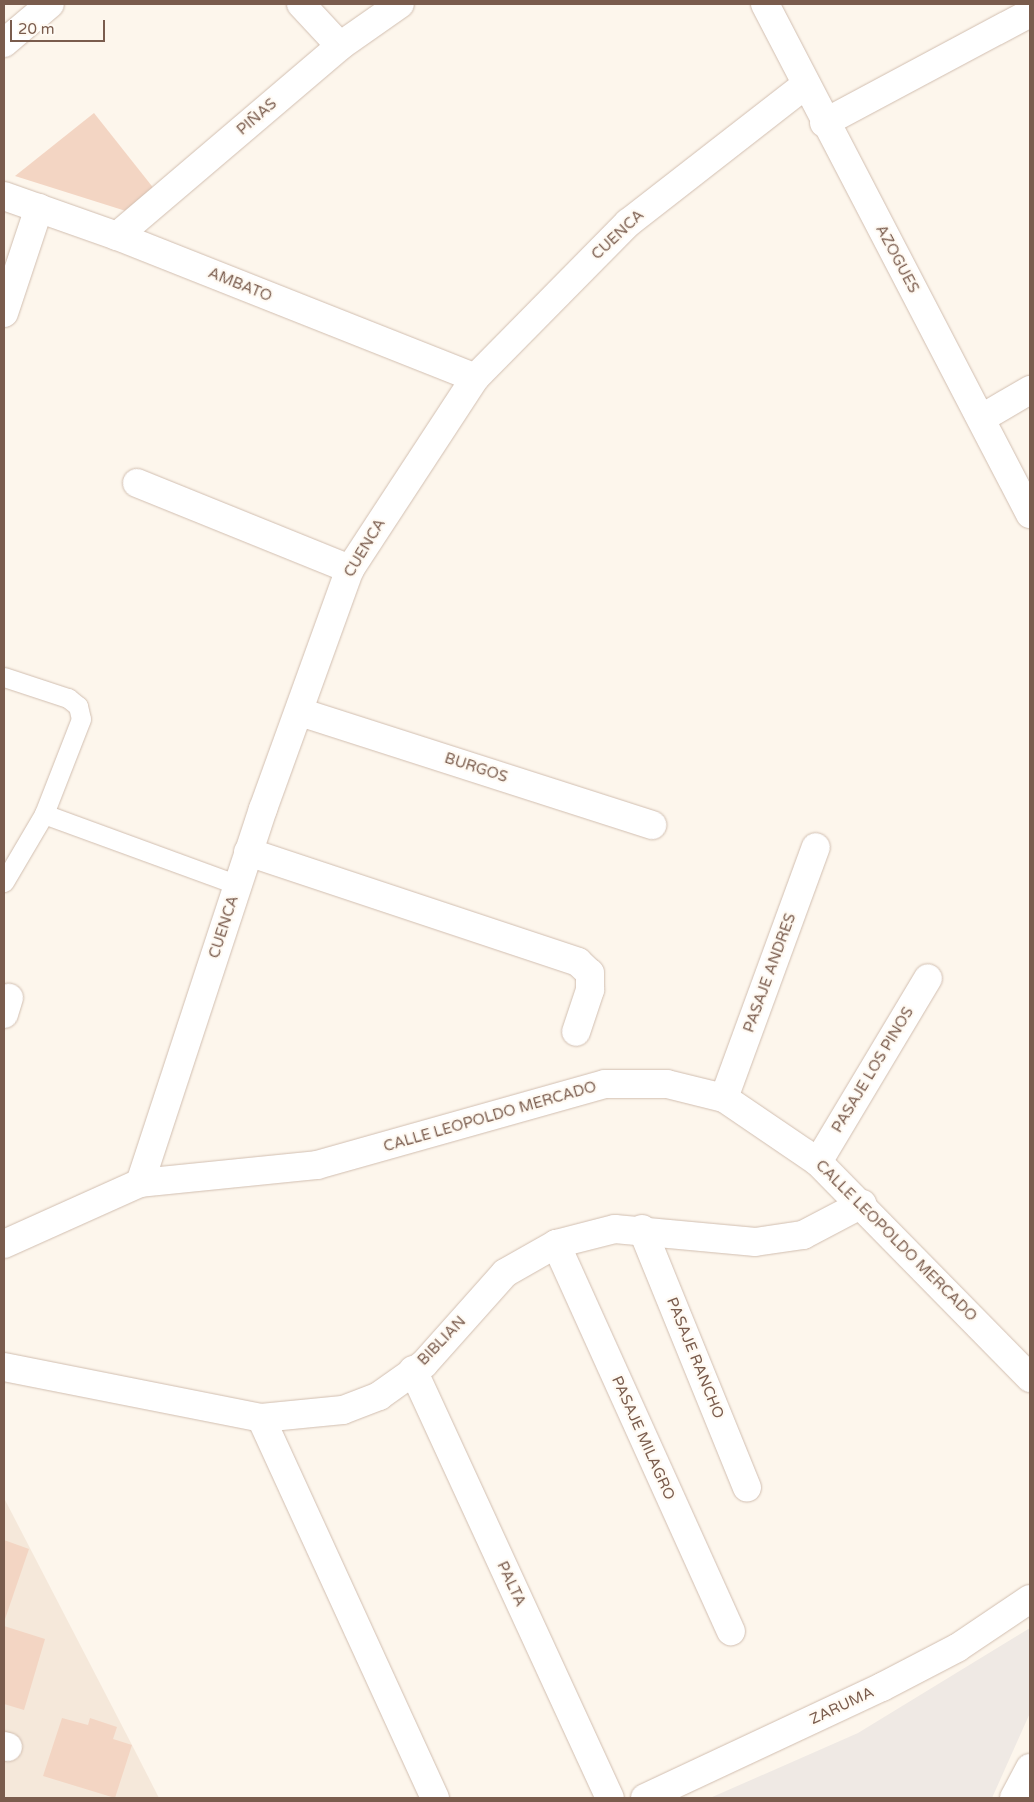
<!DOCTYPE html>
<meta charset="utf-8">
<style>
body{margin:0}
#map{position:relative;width:1034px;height:1802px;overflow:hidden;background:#fdf6ec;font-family:"Varela Round",sans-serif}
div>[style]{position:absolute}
.residential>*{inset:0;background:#f5e8da}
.industrial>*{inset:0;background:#efe9e4}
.building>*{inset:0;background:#f3d5c3}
.roads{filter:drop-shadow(0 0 1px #d1beb0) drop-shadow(0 0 1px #d1beb0)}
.lane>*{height:19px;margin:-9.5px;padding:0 9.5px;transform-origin:9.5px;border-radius:9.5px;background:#fff}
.street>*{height:28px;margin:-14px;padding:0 14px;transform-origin:14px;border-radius:14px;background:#fff}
span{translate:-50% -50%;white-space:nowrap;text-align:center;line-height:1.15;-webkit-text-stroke:4.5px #fffaf3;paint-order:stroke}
.street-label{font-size:15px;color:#7a5c4d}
.frame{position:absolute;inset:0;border:5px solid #7a5c4d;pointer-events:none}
.scale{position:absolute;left:10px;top:20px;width:95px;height:22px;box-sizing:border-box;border:2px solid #7a5c4d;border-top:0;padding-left:6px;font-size:15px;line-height:18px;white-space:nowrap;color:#7a5c4d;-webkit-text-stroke:4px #fffaf3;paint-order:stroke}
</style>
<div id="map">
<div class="residential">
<i style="clip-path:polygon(4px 1498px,132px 1745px,159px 1798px,4px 1798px)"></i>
</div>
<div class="industrial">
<i style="clip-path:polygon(1030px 1628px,1030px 1713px,992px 1798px,710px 1798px,858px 1733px)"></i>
</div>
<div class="building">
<i style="clip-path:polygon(94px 113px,155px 190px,129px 212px,15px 176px)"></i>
<i style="clip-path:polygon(4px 1540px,29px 1549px,4px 1622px)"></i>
<i style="clip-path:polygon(4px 1626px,45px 1639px,24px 1710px,4px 1704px)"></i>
<i style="clip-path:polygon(62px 1718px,88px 1725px,90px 1718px,117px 1727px,113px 1739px,132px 1745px,115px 1798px,43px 1776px)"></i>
</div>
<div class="roads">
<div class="lane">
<i style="left:4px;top:677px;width:67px;rotate:18.2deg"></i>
<i style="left:68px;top:698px;width:13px;rotate:39deg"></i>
<i style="left:78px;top:706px;width:13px;rotate:77deg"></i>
<i style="left:81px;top:719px;width:102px;rotate:111.3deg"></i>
<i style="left:4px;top:882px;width:79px;rotate:-59.5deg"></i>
<i style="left:44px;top:814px;width:207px;rotate:20.1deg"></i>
</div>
<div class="street">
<i style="left:301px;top:4px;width:57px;rotate:47.1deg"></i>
<i style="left:765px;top:4px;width:575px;rotate:62.54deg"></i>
<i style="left:4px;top:43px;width:60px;rotate:-40.3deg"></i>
<i style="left:824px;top:123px;width:234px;rotate:-28.1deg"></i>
<i style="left:4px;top:196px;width:120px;rotate:19.5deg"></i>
<i style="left:117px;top:236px;width:385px;rotate:21.6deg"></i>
<i style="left:117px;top:236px;width:293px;rotate:-40.4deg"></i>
<i style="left:340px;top:46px;width:73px;rotate:-35deg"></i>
<i style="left:4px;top:313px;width:111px;rotate:-71.6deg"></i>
<i style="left:982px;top:418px;width:56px;rotate:-30.3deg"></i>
<i style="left:137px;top:483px;width:230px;rotate:22deg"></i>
<i style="left:300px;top:712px;width:370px;rotate:17.8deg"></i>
<i style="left:248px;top:852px;width:348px;rotate:18.4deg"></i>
<i style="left:578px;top:962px;width:16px;rotate:43deg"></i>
<i style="left:590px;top:973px;width:17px;rotate:90deg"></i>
<i style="left:590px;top:990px;width:44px;rotate:108.4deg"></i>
<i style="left:4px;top:1014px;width:17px;rotate:-73deg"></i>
<i style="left:724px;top:1098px;width:267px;rotate:-69.9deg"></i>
<i style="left:818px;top:1162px;width:214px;rotate:-59.1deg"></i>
<i style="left:140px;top:1183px;width:394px;rotate:-71.8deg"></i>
<i style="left:263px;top:809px;width:255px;rotate:-70.1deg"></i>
<i style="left:350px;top:569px;width:228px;rotate:-56.8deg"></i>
<i style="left:475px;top:378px;width:218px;rotate:-45.4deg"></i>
<i style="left:628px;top:223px;width:224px;rotate:-37.9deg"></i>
<i style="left:642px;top:1229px;width:279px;rotate:67.9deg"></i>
<i style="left:4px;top:1244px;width:149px;rotate:-24.2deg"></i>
<i style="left:140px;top:1183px;width:178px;rotate:-5.8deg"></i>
<i style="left:317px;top:1165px;width:299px;rotate:-15.7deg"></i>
<i style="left:605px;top:1084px;width:62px"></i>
<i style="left:667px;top:1084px;width:59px;rotate:13.8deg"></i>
<i style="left:724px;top:1098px;width:114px;rotate:34.2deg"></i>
<i style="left:818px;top:1162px;width:303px;rotate:45.5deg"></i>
<i style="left:556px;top:1244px;width:425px;rotate:65.7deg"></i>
<i style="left:4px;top:1367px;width:262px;rotate:11.2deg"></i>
<i style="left:261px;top:1418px;width:82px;rotate:-5.6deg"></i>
<i style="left:343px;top:1410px;width:39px;rotate:-21deg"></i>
<i style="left:379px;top:1396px;width:55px;rotate:-35.4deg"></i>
<i style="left:424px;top:1364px;width:122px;rotate:-48.3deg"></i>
<i style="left:505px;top:1273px;width:59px;rotate:-29.6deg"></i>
<i style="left:556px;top:1244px;width:61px;rotate:-14.3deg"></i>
<i style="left:615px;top:1229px;width:141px;rotate:5.3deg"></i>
<i style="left:755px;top:1242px;width:49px;rotate:-8.3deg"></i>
<i style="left:803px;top:1235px;width:67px;rotate:-27.7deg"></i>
<i style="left:413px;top:1370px;width:471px;rotate:65.3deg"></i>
<i style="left:261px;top:1418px;width:418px;rotate:65.4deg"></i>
<i style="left:4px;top:1746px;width:4px;rotate:14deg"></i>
<i style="left:645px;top:1798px;width:262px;rotate:-25.1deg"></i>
<i style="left:882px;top:1687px;width:85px;rotate:-27.5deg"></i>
<i style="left:957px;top:1648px;width:88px;rotate:-33.9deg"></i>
<i style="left:1014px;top:1798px;width:34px;rotate:-62deg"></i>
</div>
</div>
<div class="street-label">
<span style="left:257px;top:117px;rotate:-41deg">PIÑAS</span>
<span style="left:618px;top:235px;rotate:-43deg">CUENCA</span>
<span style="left:897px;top:259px;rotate:62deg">AZOGUES</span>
<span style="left:240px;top:285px;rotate:22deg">AMBATO</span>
<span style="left:365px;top:548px;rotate:-59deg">CUENCA</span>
<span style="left:476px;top:768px;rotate:18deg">BURGOS</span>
<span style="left:224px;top:927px;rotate:-72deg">CUENCA</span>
<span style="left:770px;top:973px;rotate:-70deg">PASAJE ANDRES</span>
<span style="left:873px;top:1070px;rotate:-59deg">PASAJE LOS PINOS</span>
<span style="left:490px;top:1117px;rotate:-16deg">CALLE LEOPOLDO MERCADO</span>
<span style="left:896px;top:1241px;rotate:45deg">CALLE LEOPOLDO MERCADO</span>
<span style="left:442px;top:1341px;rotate:-46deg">BIBLIAN</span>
<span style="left:695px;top:1358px;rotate:68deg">PASAJE RANCHO</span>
<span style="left:643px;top:1438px;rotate:66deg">PASAJE MILAGRO</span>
<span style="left:511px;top:1584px;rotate:65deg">PALTA</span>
<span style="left:842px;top:1706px;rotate:-25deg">ZARUMA</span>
</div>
<div class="frame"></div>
<div class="scale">20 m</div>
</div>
